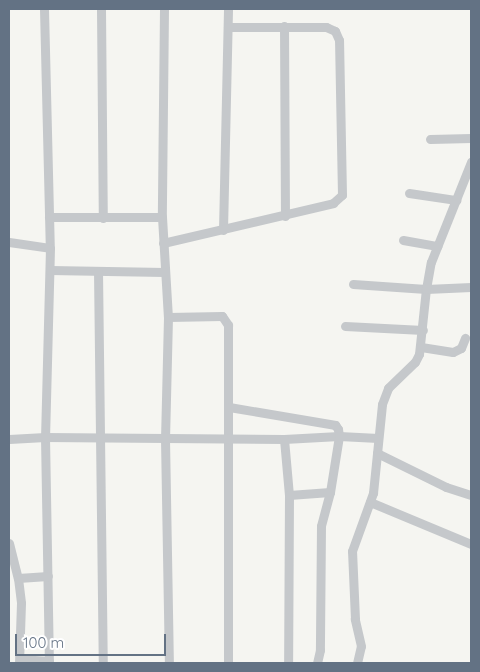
<!DOCTYPE html>
<style>
body{margin:0}
#map{position:relative;width:480px;height:672px;overflow:hidden;background:#f5f5f1;font-family:Quicksand,sans-serif}
div>[style]{position:absolute}
.minor>*{height:9px;margin:-4.5px;padding:0 4.5px;transform-origin:4.5px;border-radius:4.5px;background:#c5c8cb}
span{translate:-50% -50%;white-space:nowrap;text-align:center;line-height:1.15;-webkit-text-stroke:5px #fff;paint-order:stroke}
.frame{position:absolute;inset:0;border:10px solid #637284;pointer-events:none}
.scale{position:absolute;left:15px;top:634px;width:151px;height:22px;box-sizing:border-box;border:2px solid #637284;border-top:0;padding-left:6px;font-size:15px;line-height:18px;white-space:nowrap;color:#637284;-webkit-text-stroke:4px #fff;paint-order:stroke}
</style>
<div id="map">
<div class="minor">
<i style="left:44px;top:9px;width:239px;rotate:88.6deg"></i>
<i style="left:50px;top:248px;width:189px;rotate:91.5deg"></i>
<i style="left:45px;top:437px;width:226px;rotate:89deg"></i>
<i style="left:101px;top:9px;width:209px;rotate:89.5deg"></i>
<i style="left:164px;top:9px;width:208px;rotate:90.6deg"></i>
<i style="left:162px;top:217px;width:100px;rotate:86.6deg"></i>
<i style="left:168px;top:317px;width:122px;rotate:91.4deg"></i>
<i style="left:165px;top:439px;width:224px;rotate:89deg"></i>
<i style="left:284px;top:26px;width:190px;rotate:89.7deg"></i>
<i style="left:430px;top:139px;width:41px;rotate:-1.4deg"></i>
<i style="left:409px;top:193px;width:48px;rotate:8.5deg"></i>
<i style="left:49px;top:217px;width:113px"></i>
<i style="left:223px;top:230px;width:221px;rotate:-88.7deg"></i>
<i style="left:403px;top:240px;width:35px;rotate:10deg"></i>
<i style="left:9px;top:242px;width:41px;rotate:8.3deg"></i>
<i style="left:163px;top:243px;width:175px;rotate:-13.2deg"></i>
<i style="left:333px;top:203px;width:12px;rotate:-42deg"></i>
<i style="left:342px;top:195px;width:155px;rotate:-91.1deg"></i>
<i style="left:339px;top:40px;width:10px;rotate:-114deg"></i>
<i style="left:335px;top:31px;width:10px;rotate:-156deg"></i>
<i style="left:326px;top:27px;width:98px;rotate:180deg"></i>
<i style="left:50px;top:270px;width:114px;rotate:1deg"></i>
<i style="left:98px;top:271px;width:392px;rotate:89.3deg"></i>
<i style="left:353px;top:284px;width:73px;rotate:3.9deg"></i>
<i style="left:426px;top:289px;width:45px;rotate:-2.5deg"></i>
<i style="left:168px;top:317px;width:54px;rotate:-1.1deg"></i>
<i style="left:222px;top:316px;width:11px;rotate:56deg"></i>
<i style="left:228px;top:325px;width:338px;rotate:90deg"></i>
<i style="left:345px;top:326px;width:78px;rotate:2.9deg"></i>
<i style="left:421px;top:347px;width:32px;rotate:9deg"></i>
<i style="left:453px;top:352px;width:9px;rotate:-27deg"></i>
<i style="left:461px;top:348px;width:11px;rotate:-68deg"></i>
<i style="left:229px;top:407px;width:108px;rotate:9.6deg"></i>
<i style="left:335px;top:425px;width:5px;rotate:53deg"></i>
<i style="left:338px;top:429px;width:7px;rotate:82deg"></i>
<i style="left:339px;top:436px;width:57px;rotate:99.1deg"></i>
<i style="left:330px;top:492px;width:35px;rotate:105deg"></i>
<i style="left:321px;top:526px;width:124px;rotate:90.5deg"></i>
<i style="left:320px;top:650px;width:13px;rotate:103deg"></i>
<i style="left:9px;top:439px;width:36px;rotate:-3deg"></i>
<i style="left:45px;top:437px;width:239px;rotate:0.5deg"></i>
<i style="left:284px;top:439px;width:55px;rotate:-3.1deg"></i>
<i style="left:339px;top:436px;width:39px;rotate:3deg"></i>
<i style="left:284px;top:439px;width:56px;rotate:84.9deg"></i>
<i style="left:289px;top:495px;width:168px;rotate:90.3deg"></i>
<i style="left:377px;top:453px;width:77px;rotate:26.2deg"></i>
<i style="left:446px;top:487px;width:26px;rotate:18deg"></i>
<i style="left:289px;top:495px;width:41px;rotate:-4.2deg"></i>
<i style="left:370px;top:502px;width:109px;rotate:22.6deg"></i>
<i style="left:9px;top:543px;width:36px;rotate:76deg"></i>
<i style="left:18px;top:578px;width:25px;rotate:83deg"></i>
<i style="left:21px;top:603px;width:60px;rotate:91.9deg"></i>
<i style="left:18px;top:578px;width:30px;rotate:-4deg"></i>
<i style="left:20px;top:659px;width:29px;rotate:4deg"></i>
<i style="left:357px;top:663px;width:17px;rotate:-77deg"></i>
<i style="left:361px;top:646px;width:28px;rotate:-103deg"></i>
<i style="left:355px;top:619px;width:68px;rotate:-92.5deg"></i>
<i style="left:352px;top:551px;width:62px;rotate:-70.1deg"></i>
<i style="left:373px;top:493px;width:89px;rotate:-84.2deg"></i>
<i style="left:382px;top:404px;width:17px;rotate:-69deg"></i>
<i style="left:388px;top:388px;width:37px;rotate:-44deg"></i>
<i style="left:415px;top:362px;width:9px;rotate:-63deg"></i>
<i style="left:419px;top:354px;width:65px;rotate:-83.9deg"></i>
<i style="left:426px;top:289px;width:27px;rotate:-80deg"></i>
<i style="left:431px;top:262px;width:108px;rotate:-68.2deg"></i>
</div>
<div class="frame"></div>
<div class="scale">100 m</div>
</div>
